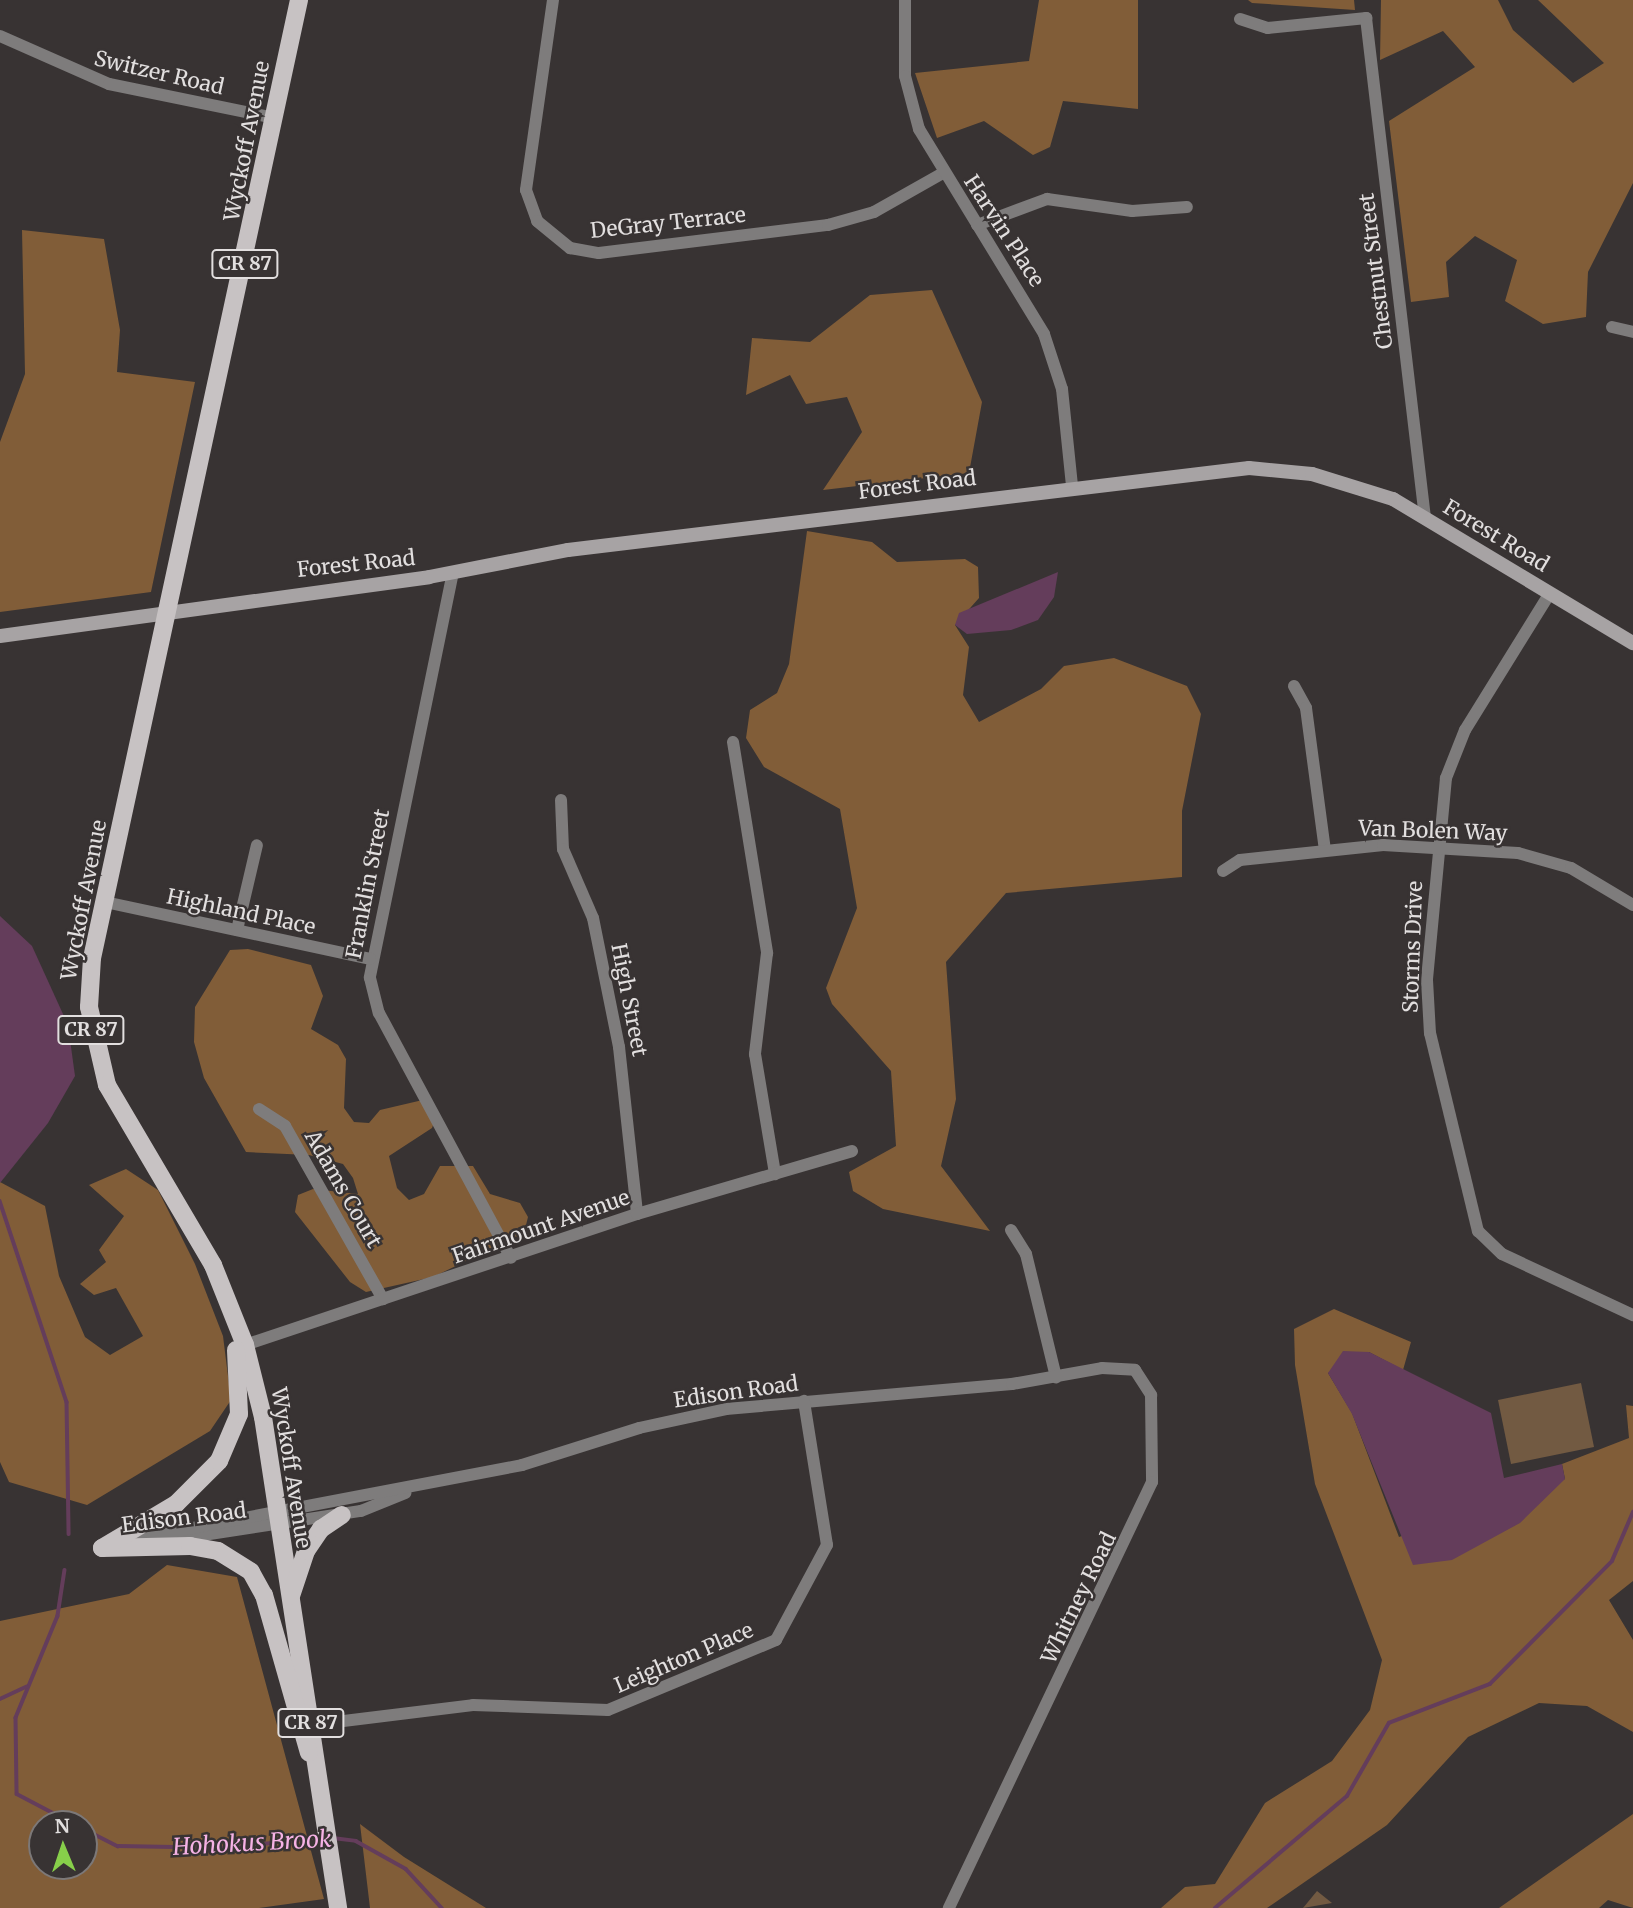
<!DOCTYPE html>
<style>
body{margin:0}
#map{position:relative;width:1633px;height:1908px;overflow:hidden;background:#383333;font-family:Merriweather,serif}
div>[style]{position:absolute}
.green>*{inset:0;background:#725a42}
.forest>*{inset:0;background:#815d38}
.water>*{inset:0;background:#643d5b}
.stream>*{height:3.5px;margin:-1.75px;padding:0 1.75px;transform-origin:1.75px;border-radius:1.75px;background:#643d5b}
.street>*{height:12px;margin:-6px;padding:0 6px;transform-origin:6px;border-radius:6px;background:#7e7c7c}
.secondary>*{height:14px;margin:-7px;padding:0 7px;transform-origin:7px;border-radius:7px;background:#a7a3a4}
.primary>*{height:18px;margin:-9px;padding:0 9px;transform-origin:9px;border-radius:9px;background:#c7c2c3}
span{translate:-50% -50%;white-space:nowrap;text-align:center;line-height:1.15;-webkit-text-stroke:5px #383333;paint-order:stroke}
.shield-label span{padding:2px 5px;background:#383333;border:2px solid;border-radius:5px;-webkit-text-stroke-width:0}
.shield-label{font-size:19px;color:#e2dfdf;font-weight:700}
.street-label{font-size:21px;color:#e2dfdf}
.water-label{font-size:23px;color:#f5b2e5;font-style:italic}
.north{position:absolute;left:28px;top:1810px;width:70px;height:70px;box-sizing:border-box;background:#383333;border:2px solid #7c7878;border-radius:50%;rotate:358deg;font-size:19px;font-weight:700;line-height:28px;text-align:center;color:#e2dfdf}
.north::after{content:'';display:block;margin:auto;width:24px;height:32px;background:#87cf4a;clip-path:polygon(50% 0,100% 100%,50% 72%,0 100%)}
</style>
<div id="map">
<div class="green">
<i style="clip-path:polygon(1581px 1383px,1594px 1447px,1511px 1464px,1498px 1400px)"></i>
<i style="clip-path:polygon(1317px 1891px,1332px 1903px,1303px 1908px)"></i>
</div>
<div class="forest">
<i style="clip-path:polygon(1039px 0,1138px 0,1138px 109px,1063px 101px,1050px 147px,1033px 155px,984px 121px,937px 138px,915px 73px,1029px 61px)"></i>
<i style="clip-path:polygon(1248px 0,1354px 0,1355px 10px,1252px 3px)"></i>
<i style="clip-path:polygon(1381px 0,1498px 0,1513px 30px,1573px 83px,1604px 63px,1538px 0,1633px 0,1633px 183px,1588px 272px,1586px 317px,1543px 324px,1505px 301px,1517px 260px,1475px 236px,1446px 262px,1449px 297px,1411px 302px,1389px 121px,1475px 67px,1443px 31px,1380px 60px)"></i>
<i style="clip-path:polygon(22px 230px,104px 239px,120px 330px,117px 372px,195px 382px,151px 592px,0 612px,0 442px,25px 374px)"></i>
<i style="clip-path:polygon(932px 290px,982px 402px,969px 473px,823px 490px,862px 432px,847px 397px,806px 404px,790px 375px,746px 395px,752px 338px,810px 342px,870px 295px)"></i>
<i style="clip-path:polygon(807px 531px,872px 542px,897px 562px,965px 559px,978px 567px,979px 598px,955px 625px,969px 647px,963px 695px,979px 722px,1041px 689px,1064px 666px,1114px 658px,1187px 686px,1201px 714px,1182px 811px,1182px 877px,1006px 893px,946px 962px,956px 1099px,941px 1166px,990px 1231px,883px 1209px,853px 1191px,849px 1172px,896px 1146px,891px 1071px,832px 1004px,826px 988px,857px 908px,840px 809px,764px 767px,746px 738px,750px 710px,777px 693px,789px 664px)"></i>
<i style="clip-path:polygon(248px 949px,311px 965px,323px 996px,311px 1029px,338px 1045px,346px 1059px,344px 1108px,354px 1122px,369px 1123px,380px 1110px,427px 1099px,438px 1112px,432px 1128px,389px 1156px,397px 1188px,409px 1200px,424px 1194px,440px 1166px,473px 1166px,490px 1194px,520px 1203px,528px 1217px,524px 1233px,433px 1277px,366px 1292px,350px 1282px,295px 1212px,298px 1195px,313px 1189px,358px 1194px,353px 1178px,343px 1164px,309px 1155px,246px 1152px,204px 1078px,194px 1042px,195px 1007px,230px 950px)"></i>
<i style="clip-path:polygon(126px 1169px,158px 1190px,195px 1264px,223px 1336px,231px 1400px,210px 1431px,87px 1505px,9px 1482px,0 1462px,0 1182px,45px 1206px,59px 1276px,85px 1337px,110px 1355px,143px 1336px,116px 1288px,94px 1295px,80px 1284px,106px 1262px,99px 1250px,124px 1216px,89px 1185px)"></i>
<i style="clip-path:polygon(1334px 1309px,1411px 1342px,1403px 1370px,1369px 1352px,1328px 1373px,1352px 1413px,1399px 1537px,1565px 1479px,1562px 1464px,1629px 1438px,1626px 1405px,1633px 1406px,1633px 1581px,1609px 1600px,1633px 1640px,1633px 1732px,1587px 1706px,1539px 1703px,1468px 1737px,1387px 1825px,1267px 1908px,1161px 1908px,1185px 1887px,1215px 1884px,1265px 1803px,1332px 1761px,1370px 1710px,1382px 1660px,1315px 1484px,1295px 1365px,1294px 1329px)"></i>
<i style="clip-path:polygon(evenodd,167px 1565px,237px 1577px,324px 1899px,259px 1908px,0 1908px,0 1621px,129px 1594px,167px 1565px,42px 1824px,84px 1824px,84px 1866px,42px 1866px,42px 1824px)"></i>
<i style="clip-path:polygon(1633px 1814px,1633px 1908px,1608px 1900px,1599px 1908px,1499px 1908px)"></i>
<i style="clip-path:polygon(360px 1824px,404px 1857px,486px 1908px,370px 1908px)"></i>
</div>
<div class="water">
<i style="clip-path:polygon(1058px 572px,1054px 597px,1038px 620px,1011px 630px,967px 634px,955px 625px,959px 613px)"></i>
<i style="clip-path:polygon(0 916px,32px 946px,68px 1025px,75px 1076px,48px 1123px,0 1183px)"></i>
<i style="clip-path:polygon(1343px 1351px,1369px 1352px,1491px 1413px,1504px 1478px,1562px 1464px,1565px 1479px,1520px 1523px,1452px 1560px,1413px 1565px,1352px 1414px,1328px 1373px)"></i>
</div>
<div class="stream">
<i style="left:0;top:1201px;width:212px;rotate:71.6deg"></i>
<i style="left:67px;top:1402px;width:132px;rotate:89.1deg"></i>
<i style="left:65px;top:1570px;width:47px;rotate:98.7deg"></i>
<i style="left:58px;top:1616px;width:110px;rotate:112.4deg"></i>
<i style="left:16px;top:1718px;width:76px;rotate:89.2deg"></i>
<i style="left:17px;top:1794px;width:64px;rotate:27.8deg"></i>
<i style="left:0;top:1699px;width:29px;rotate:-25deg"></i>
<i style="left:84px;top:1829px;width:38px;rotate:27deg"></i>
<i style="left:118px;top:1846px;width:112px;rotate:1deg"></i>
<i style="left:230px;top:1848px;width:93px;rotate:-6.8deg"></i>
<i style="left:333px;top:1838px;width:23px;rotate:7deg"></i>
<i style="left:356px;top:1841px;width:57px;rotate:29.2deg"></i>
<i style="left:406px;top:1869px;width:53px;rotate:47.3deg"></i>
<i style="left:1215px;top:1908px;width:173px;rotate:-40.3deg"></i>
<i style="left:1347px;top:1796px;width:84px;rotate:-60.1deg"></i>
<i style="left:1389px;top:1723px;width:108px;rotate:-21.1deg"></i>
<i style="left:1490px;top:1684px;width:173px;rotate:-45.2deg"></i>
<i style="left:1612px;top:1561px;width:53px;rotate:-66.8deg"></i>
</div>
<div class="street">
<i style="left:553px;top:0;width:192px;rotate:98.1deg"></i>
<i style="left:526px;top:190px;width:33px;rotate:70deg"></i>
<i style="left:537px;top:221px;width:43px;rotate:39.3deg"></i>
<i style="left:570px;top:248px;width:29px;rotate:10deg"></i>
<i style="left:599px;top:253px;width:231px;rotate:-7deg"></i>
<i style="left:828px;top:225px;width:48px;rotate:-15.8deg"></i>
<i style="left:874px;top:212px;width:79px;rotate:-29.5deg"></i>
<i style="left:905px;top:0;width:76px;rotate:90deg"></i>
<i style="left:905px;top:76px;width:55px;rotate:75.2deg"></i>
<i style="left:919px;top:129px;width:240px;rotate:58.6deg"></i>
<i style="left:1044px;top:334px;width:58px;rotate:71.9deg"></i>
<i style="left:1062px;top:389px;width:98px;rotate:84.1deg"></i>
<i style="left:1240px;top:19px;width:29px;rotate:18deg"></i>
<i style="left:1268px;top:28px;width:99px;rotate:-5.8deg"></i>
<i style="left:1366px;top:18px;width:503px;rotate:83.27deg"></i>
<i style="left:0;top:36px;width:119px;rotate:23.8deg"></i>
<i style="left:109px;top:84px;width:169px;rotate:11.6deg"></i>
<i style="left:977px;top:225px;width:75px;rotate:-20.4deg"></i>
<i style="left:1047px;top:199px;width:86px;rotate:8deg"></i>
<i style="left:1132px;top:211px;width:55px;rotate:-4.2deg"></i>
<i style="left:1612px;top:327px;width:22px;rotate:13deg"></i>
<i style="left:453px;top:572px;width:414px;rotate:101.6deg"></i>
<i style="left:370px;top:978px;width:36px;rotate:76deg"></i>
<i style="left:379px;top:1013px;width:278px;rotate:61.7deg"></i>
<i style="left:1550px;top:593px;width:161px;rotate:121.8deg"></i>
<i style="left:1465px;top:730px;width:52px;rotate:111.6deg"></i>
<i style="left:1446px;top:778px;width:203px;rotate:95.4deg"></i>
<i style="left:1427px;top:980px;width:53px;rotate:86.8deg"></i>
<i style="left:1430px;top:1033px;width:204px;rotate:76.4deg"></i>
<i style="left:1478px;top:1231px;width:33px;rotate:44deg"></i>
<i style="left:1502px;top:1254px;width:145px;rotate:25deg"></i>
<i style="left:1294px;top:686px;width:25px;rotate:61deg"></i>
<i style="left:1306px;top:708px;width:143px;rotate:82.4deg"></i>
<i style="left:733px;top:742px;width:214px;rotate:80.8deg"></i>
<i style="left:767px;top:953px;width:102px;rotate:96.8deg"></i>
<i style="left:755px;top:1054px;width:122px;rotate:80.5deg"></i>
<i style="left:561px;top:800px;width:49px;rotate:87.7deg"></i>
<i style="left:563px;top:849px;width:75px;rotate:66.5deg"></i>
<i style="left:593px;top:918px;width:132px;rotate:78.6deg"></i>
<i style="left:619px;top:1047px;width:168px;rotate:83.8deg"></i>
<i style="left:1223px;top:871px;width:20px;rotate:-33deg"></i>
<i style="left:1240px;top:860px;width:144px;rotate:-6deg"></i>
<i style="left:1383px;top:845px;width:135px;rotate:3.4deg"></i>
<i style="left:1518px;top:853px;width:55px;rotate:15.8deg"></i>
<i style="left:1571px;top:868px;width:72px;rotate:30.8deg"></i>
<i style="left:105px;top:902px;width:271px;rotate:12.1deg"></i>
<i style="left:237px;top:930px;width:87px;rotate:-76.8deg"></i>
<i style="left:259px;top:1109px;width:31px;rotate:33deg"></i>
<i style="left:285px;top:1126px;width:199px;rotate:60.5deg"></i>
<i style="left:1011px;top:1230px;width:28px;rotate:58deg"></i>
<i style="left:1026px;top:1254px;width:127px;rotate:76.3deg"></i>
<i style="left:245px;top:1345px;width:413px;rotate:-18.5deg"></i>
<i style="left:637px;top:1214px;width:224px;rotate:-16.3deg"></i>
<i style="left:177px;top:1539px;width:186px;rotate:-8.7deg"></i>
<i style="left:361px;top:1511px;width:48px;rotate:-22.2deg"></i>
<i style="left:124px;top:1541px;width:405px;rotate:-10.8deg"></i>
<i style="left:522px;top:1465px;width:123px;rotate:-17.5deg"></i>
<i style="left:639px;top:1428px;width:89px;rotate:-12.3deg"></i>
<i style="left:726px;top:1409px;width:287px;rotate:-5deg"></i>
<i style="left:1012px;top:1384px;width:91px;rotate:-10.1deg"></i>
<i style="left:1102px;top:1368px;width:33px;rotate:3deg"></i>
<i style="left:1135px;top:1370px;width:30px;rotate:57deg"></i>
<i style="left:1151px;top:1395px;width:87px;rotate:89.3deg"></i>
<i style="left:1152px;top:1482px;width:472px;rotate:115.5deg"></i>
<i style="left:311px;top:1725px;width:163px;rotate:-7deg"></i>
<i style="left:473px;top:1705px;width:135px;rotate:2.1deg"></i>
<i style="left:608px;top:1710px;width:182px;rotate:-22.6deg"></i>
<i style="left:776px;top:1640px;width:108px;rotate:-61.8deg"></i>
<i style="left:827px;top:1545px;width:146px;rotate:-99.1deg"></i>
</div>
<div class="secondary">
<i style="left:0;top:636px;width:433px;rotate:-7.8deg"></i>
<i style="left:429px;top:577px;width:142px;rotate:-11deg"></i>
<i style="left:568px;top:550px;width:686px;rotate:-6.87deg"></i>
<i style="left:1249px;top:468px;width:63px;rotate:5.4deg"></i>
<i style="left:1312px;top:474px;width:85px;rotate:17.2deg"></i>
<i style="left:1393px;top:499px;width:280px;rotate:31deg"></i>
</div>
<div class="primary">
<i style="left:299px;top:0;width:980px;rotate:102.19deg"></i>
<i style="left:92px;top:958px;width:49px;rotate:93.5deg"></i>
<i style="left:89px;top:1007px;width:80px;rotate:77deg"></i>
<i style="left:107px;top:1085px;width:209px;rotate:59.5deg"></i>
<i style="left:213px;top:1265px;width:86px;rotate:68.2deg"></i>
<i style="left:245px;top:1345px;width:74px;rotate:76deg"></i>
<i style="left:263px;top:1417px;width:497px;rotate:81.3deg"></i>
<i style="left:102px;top:1548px;width:88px;rotate:-1.3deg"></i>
<i style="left:190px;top:1546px;width:28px;rotate:10deg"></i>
<i style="left:218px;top:1551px;width:39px;rotate:32deg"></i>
<i style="left:251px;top:1572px;width:26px;rotate:61deg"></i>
<i style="left:264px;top:1595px;width:164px;rotate:74.1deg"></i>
<i style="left:102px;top:1548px;width:86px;rotate:-30.7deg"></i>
<i style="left:176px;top:1504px;width:61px;rotate:-45deg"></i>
<i style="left:219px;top:1461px;width:51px;rotate:-66.9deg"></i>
<i style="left:239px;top:1414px;width:64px;rotate:-92.7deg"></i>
<i style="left:291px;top:1596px;width:47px;rotate:-71.6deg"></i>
<i style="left:306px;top:1551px;width:27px;rotate:-56deg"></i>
<i style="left:321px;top:1529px;width:25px;rotate:-34deg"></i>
</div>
<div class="shield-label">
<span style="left:245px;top:264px">CR 87</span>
<span style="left:91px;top:1030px">CR 87</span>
<span style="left:311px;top:1723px">CR 87</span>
</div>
<div class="street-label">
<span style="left:159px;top:73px;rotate:13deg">Switzer Road</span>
<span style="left:247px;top:141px;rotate:-79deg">Wyckoff Avenue</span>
<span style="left:668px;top:223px;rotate:-6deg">DeGray Terrace</span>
<span style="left:1004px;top:231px;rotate:57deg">Harvin Place</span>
<span style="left:1376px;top:271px;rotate:-97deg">Chestnut Street</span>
<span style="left:917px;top:485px;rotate:-7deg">Forest Road</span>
<span style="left:1496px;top:536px;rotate:31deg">Forest Road</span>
<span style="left:356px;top:564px;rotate:-6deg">Forest Road</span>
<span style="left:1433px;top:831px;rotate:2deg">Van Bolen Way</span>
<span style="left:368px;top:884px;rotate:-79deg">Franklin Street</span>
<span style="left:84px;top:900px;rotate:-79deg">Wyckoff Avenue</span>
<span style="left:241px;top:912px;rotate:12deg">Highland Place</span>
<span style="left:1413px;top:947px;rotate:-88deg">Storms Drive</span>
<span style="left:629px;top:1000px;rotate:79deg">High Street</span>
<span style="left:343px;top:1189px;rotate:60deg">Adams Court</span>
<span style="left:541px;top:1227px;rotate:-19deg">Fairmount Avenue</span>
<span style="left:736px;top:1392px;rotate:-8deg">Edison Road</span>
<span style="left:291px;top:1468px;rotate:81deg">Wyckoff Avenue</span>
<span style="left:184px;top:1518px;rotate:-7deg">Edison Road</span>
<span style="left:1079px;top:1598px;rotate:-64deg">Whitney Road</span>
<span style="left:684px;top:1658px;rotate:-23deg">Leighton Place</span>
</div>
<div class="water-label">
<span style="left:252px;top:1843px;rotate:-3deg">Hohokus Brook</span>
</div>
<div class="north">N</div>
</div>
